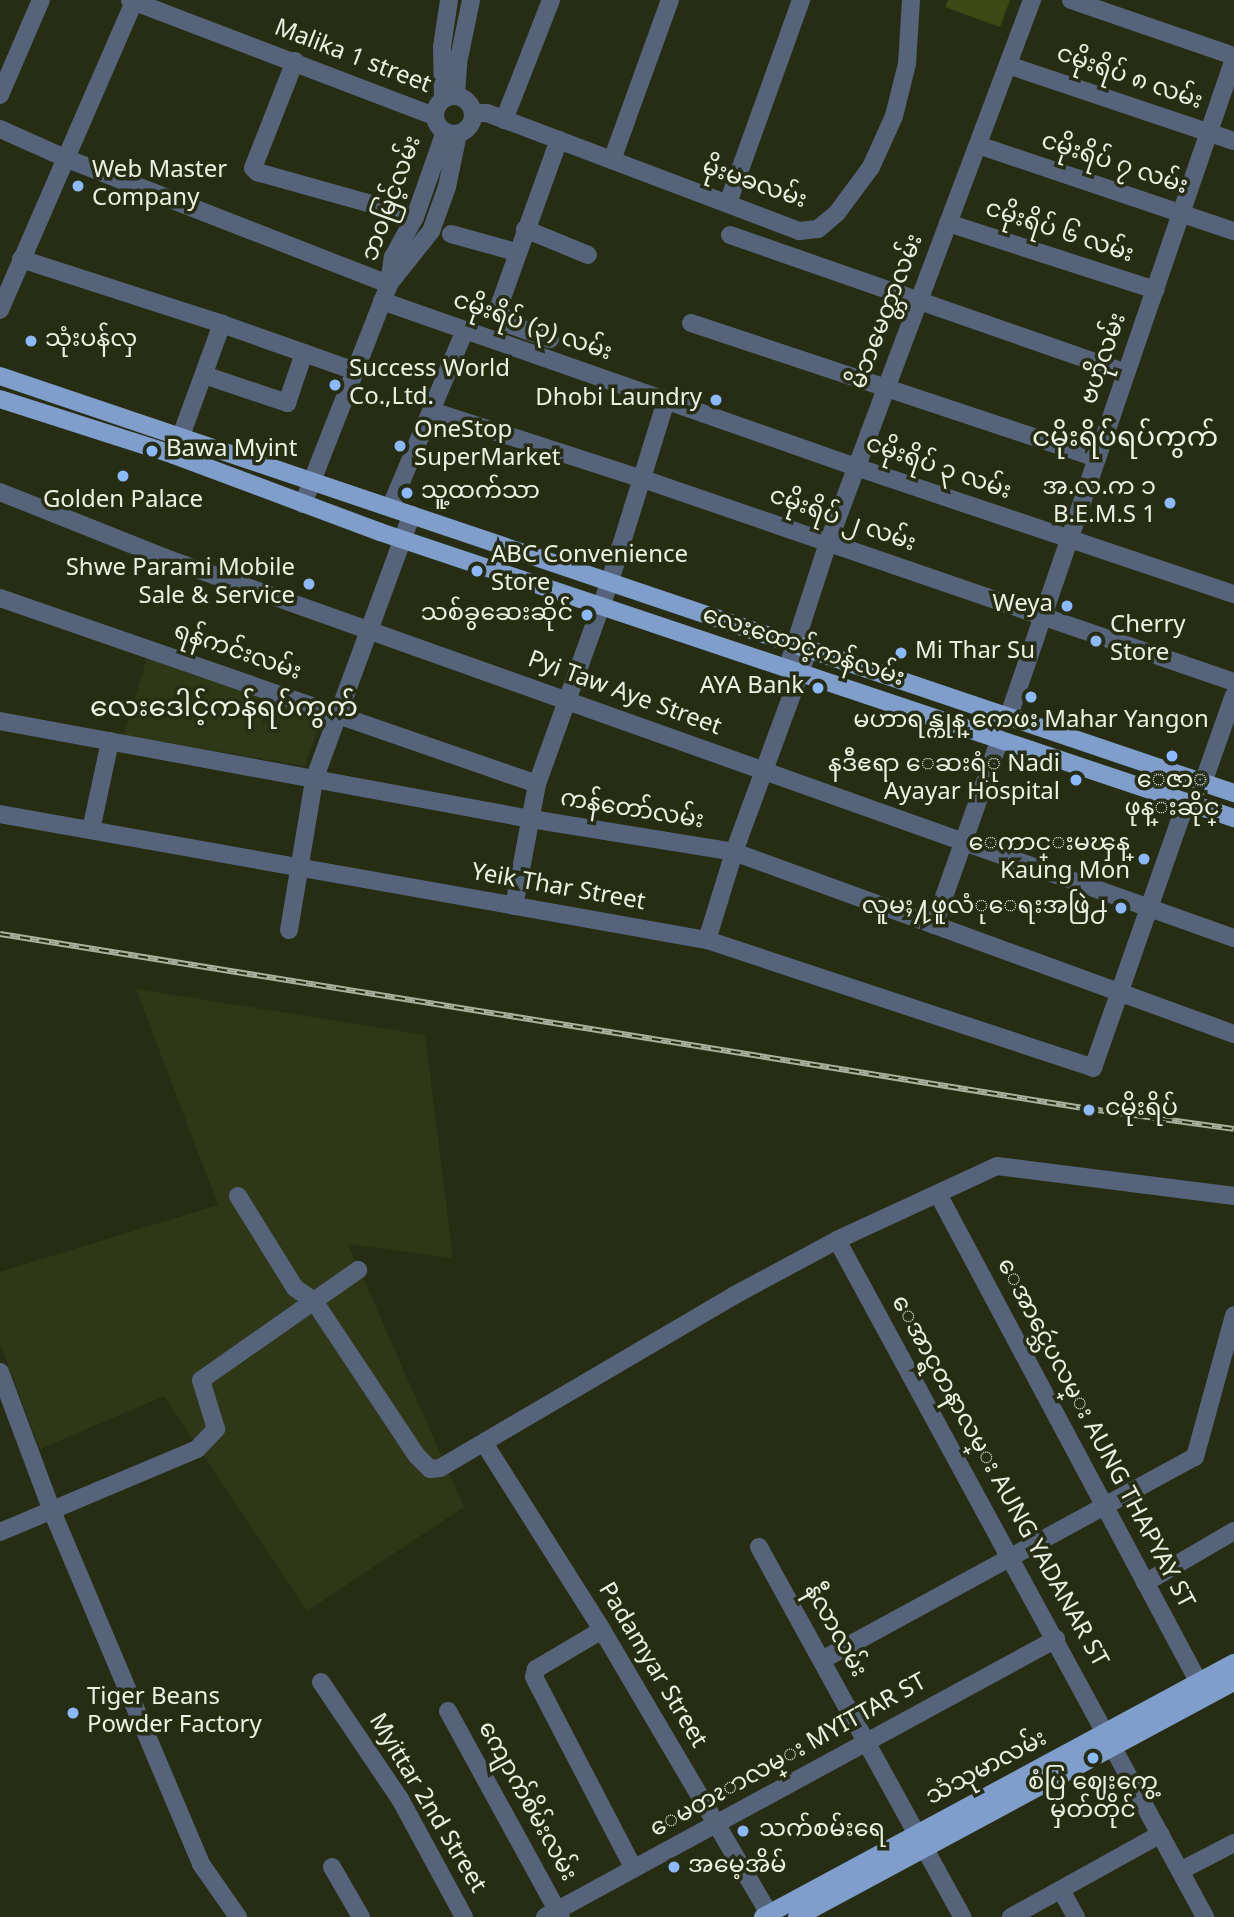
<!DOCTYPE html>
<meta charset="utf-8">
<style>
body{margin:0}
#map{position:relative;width:1234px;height:1917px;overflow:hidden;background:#262d13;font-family:Georgia,"Noto Sans Myanmar",serif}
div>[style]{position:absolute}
.built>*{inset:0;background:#2f3816}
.green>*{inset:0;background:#3e4a15}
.minor>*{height:18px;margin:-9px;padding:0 9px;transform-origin:9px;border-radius:9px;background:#55647b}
.minor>.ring{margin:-9px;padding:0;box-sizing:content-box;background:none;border:18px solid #55647b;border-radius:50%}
.major>*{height:18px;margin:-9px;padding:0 9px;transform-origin:9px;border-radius:9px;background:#7f9ecc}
.rail>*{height:6px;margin-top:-3px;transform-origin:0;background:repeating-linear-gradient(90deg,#262d13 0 10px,#aab19d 0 20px);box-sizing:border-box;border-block:2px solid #aab19d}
.dots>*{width:19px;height:19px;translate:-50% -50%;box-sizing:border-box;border:4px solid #262d13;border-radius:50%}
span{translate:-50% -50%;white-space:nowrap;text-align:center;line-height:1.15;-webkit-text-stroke:7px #262d13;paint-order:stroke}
.street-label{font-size:24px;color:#ebf1e1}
.poi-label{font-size:24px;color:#ebf1e1}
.left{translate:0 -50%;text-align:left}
.right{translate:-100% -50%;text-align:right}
.quarter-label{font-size:28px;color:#ebf1e1}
</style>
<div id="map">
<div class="built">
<i style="clip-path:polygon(147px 658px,321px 719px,305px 766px,124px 735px)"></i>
<i style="clip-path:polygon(136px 989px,425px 1035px,453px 1258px,348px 1244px,464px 1507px,307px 1611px,164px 1396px,40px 1449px,0 1344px,0 1272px,218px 1205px)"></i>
</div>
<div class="green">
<i style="clip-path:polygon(948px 0,1010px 0,1000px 27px,945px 7px)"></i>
</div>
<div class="minor">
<i style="left:130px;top:0;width:325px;rotate:20.9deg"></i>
<i style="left:1071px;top:0;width:172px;rotate:19deg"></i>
<i style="left:295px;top:61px;width:115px;rotate:111.4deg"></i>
<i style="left:253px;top:168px;width:6px;rotate:45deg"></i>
<i style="left:257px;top:172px;width:148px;rotate:15.6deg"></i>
<i style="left:1008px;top:65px;width:238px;rotate:18.6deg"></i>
<i style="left:0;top:95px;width:103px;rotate:-66.7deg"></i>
<i style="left:456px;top:95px;width:32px;rotate:-86deg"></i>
<i style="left:458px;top:63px;width:64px;rotate:-78.3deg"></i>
<i class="ring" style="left:435px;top:96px;width:20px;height:20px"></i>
<i style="left:443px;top:98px;width:51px;rotate:-91.1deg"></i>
<i style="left:442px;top:47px;width:48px;rotate:-81.5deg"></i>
<i style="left:473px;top:113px;width:14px"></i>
<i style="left:487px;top:113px;width:334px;rotate:20.7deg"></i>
<i style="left:799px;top:231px;width:19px;rotate:-6deg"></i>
<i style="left:818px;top:229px;width:25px;rotate:-40deg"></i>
<i style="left:837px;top:213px;width:57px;rotate:-53.5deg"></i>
<i style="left:871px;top:167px;width:56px;rotate:-65.7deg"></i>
<i style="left:894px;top:116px;width:54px;rotate:-76deg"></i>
<i style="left:907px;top:64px;width:64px;rotate:-86.4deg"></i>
<i style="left:504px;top:120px;width:129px;rotate:-68.6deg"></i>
<i style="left:0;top:129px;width:71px;rotate:24deg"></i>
<i style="left:65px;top:158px;width:348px;rotate:21.3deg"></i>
<i style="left:978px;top:145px;width:270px;rotate:18.6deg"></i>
<i style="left:612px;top:160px;width:170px;rotate:-70.1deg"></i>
<i style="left:728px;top:203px;width:216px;rotate:-70.2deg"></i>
<i style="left:948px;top:223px;width:218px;rotate:17.9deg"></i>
<i style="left:525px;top:229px;width:68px;rotate:22.4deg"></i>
<i style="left:451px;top:234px;width:67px;rotate:15.5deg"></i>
<i style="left:730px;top:235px;width:419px;rotate:19.2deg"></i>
<i style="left:21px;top:259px;width:211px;rotate:17.9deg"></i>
<i style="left:222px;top:324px;width:141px;rotate:19.5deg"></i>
<i style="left:389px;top:284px;width:68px;rotate:-51.6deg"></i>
<i style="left:431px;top:231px;width:47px;rotate:-70deg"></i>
<i style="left:447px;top:187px;width:54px;rotate:-78.3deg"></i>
<i style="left:382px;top:301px;width:502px;rotate:19.3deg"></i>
<i style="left:856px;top:467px;width:399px;rotate:18.6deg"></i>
<i style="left:0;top:310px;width:338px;rotate:-66.5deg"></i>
<i style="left:691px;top:323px;width:428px;rotate:18.4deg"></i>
<i style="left:550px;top:339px;width:45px;rotate:-160.3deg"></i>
<i style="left:508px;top:324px;width:18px;rotate:-124deg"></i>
<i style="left:498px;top:309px;width:180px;rotate:-70.2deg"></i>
<i style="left:204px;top:375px;width:88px;rotate:18.6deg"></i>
<i style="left:287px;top:403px;width:53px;rotate:-71.2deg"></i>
<i style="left:432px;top:411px;width:222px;rotate:17.9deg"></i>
<i style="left:643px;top:479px;width:625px;rotate:18.96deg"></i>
<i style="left:174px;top:455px;width:140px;rotate:-69.9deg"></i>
<i style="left:0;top:492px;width:184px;rotate:21.7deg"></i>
<i style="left:171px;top:560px;width:1128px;rotate:19.58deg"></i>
<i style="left:303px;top:504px;width:236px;rotate:-68.6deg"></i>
<i style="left:389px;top:284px;width:27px;rotate:-82deg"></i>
<i style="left:393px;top:257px;width:46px;rotate:-61.2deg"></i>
<i style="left:415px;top:217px;width:90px;rotate:-70.6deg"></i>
<i style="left:391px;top:506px;width:191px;rotate:-67.2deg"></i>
<i style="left:0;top:598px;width:568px;rotate:19.1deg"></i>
<i style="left:787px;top:669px;width:133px;rotate:-72deg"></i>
<i style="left:828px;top:543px;width:580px;rotate:-69.41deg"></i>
<i style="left:1009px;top:715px;width:694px;rotate:-71.07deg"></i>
<i style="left:0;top:721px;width:540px;rotate:10.46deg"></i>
<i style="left:531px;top:819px;width:206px;rotate:9.2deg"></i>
<i style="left:734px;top:852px;width:532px;rotate:20deg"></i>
<i style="left:1203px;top:783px;width:93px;rotate:-70.6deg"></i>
<i style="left:0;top:814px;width:718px;rotate:10.11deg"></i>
<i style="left:707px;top:940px;width:407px;rotate:18.3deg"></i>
<i style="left:1093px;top:1068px;width:282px;rotate:-70.7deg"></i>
<i style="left:91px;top:830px;width:91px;rotate:-77.9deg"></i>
<i style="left:514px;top:906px;width:124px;rotate:-79.3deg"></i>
<i style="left:537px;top:784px;width:213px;rotate:-70.2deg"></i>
<i style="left:609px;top:584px;width:192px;rotate:-72.7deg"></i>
<i style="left:934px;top:925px;width:197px;rotate:-70.5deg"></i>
<i style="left:289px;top:930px;width:152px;rotate:-80.5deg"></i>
<i style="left:314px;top:780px;width:283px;rotate:-69.8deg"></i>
<i style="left:707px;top:940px;width:92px;rotate:-72.9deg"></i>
<i style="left:734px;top:852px;width:217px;rotate:-69.8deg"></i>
<i style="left:938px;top:1194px;width:567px;rotate:61.9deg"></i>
<i style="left:238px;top:1196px;width:108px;rotate:58.2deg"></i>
<i style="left:295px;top:1288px;width:23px;rotate:34deg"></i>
<i style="left:314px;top:1301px;width:186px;rotate:56.4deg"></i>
<i style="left:417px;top:1456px;width:18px;rotate:45deg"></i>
<i style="left:430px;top:1469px;width:10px;rotate:-6deg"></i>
<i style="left:440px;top:1468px;width:340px;rotate:-30.4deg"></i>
<i style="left:733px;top:1296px;width:118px;rotate:-28.3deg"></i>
<i style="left:837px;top:1240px;width:176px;rotate:-24.8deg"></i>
<i style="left:997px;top:1166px;width:239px;rotate:7.2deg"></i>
<i style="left:837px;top:1240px;width:771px;rotate:61.47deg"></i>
<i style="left:0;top:1372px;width:148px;rotate:69.5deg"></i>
<i style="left:52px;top:1511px;width:383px;rotate:67.1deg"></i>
<i style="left:201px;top:1864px;width:65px;rotate:55.1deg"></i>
<i style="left:484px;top:1443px;width:221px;rotate:57.7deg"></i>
<i style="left:602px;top:1630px;width:333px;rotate:59.5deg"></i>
<i style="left:0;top:1532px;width:214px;rotate:-22.8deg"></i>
<i style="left:197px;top:1449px;width:28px;rotate:-46deg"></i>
<i style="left:216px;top:1429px;width:51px;rotate:-107deg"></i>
<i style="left:201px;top:1380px;width:192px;rotate:-35deg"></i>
<i style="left:759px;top:1547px;width:422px;rotate:61.2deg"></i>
<i style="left:1145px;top:1583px;width:103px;rotate:-30.3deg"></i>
<i style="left:602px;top:1630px;width:77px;rotate:149.4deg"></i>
<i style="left:536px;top:1669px;width:8px;rotate:104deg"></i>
<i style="left:534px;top:1677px;width:216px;rotate:62.5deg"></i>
<i style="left:822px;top:1660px;width:425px;rotate:-28.6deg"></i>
<i style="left:1195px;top:1457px;width:147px;rotate:-74.6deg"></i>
<i style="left:321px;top:1682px;width:141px;rotate:56deg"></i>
<i style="left:400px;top:1799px;width:134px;rotate:61.5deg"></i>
<i style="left:448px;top:1711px;width:235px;rotate:61.3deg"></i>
<i style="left:332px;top:1867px;width:58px;rotate:59.9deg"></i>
<i style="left:1180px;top:1871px;width:61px;rotate:-27.4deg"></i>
<i style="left:1061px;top:1890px;width:31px;rotate:61deg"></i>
<i style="left:545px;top:1917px;width:582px;rotate:-28.55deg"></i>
<i style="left:1011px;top:1917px;width:171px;rotate:-29deg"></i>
</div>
<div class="major">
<i style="left:0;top:376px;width:1303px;rotate:18.67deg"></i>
<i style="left:0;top:399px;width:183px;rotate:17.8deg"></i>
<i style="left:174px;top:455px;width:220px;rotate:20.5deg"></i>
<i style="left:380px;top:532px;width:901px;rotate:18.52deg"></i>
<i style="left:763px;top:1917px;width:535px;rotate:-28.34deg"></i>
<i style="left:797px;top:1917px;width:496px;rotate:-28.3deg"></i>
</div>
<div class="rail">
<i style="left:0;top:934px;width:1097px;rotate:9.13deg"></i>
<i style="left:1083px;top:1108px;width:152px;rotate:7.9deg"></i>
</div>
<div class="dots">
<i style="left:78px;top:186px;background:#8cb9fc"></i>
<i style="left:31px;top:341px;background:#8cb9fc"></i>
<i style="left:335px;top:385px;background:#8cb9fc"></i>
<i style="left:716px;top:400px;background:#8cb9fc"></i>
<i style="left:400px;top:446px;background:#8cb9fc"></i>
<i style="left:152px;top:451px;background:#8cb9fc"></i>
<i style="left:123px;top:476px;background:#8cb9fc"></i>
<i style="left:407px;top:493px;background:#8cb9fc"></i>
<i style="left:1170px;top:503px;background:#8cb9fc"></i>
<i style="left:477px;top:571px;background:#8cb9fc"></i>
<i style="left:309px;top:584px;background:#8cb9fc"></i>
<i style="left:1067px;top:606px;background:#8cb9fc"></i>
<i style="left:587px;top:615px;background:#8cb9fc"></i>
<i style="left:1096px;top:641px;background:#8cb9fc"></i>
<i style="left:901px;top:653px;background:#8cb9fc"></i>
<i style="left:818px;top:688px;background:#8cb9fc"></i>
<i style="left:1031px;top:697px;background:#8cb9fc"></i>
<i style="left:1172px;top:756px;background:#8cb9fc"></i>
<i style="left:1076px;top:780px;background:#8cb9fc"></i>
<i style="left:1144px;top:859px;background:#8cb9fc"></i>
<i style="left:1121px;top:908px;background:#8cb9fc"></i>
<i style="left:1089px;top:1110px;background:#8cb9fc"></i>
<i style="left:73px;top:1713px;background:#8cb9fc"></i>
<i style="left:1093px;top:1758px;background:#8cb9fc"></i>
<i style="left:743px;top:1831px;background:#8cb9fc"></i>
<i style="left:674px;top:1867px;background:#8cb9fc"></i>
</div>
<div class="street-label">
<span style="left:352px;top:58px;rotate:21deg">Malika 1 street</span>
<span style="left:1129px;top:79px;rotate:19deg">ငမိုးရိပ် ၈ လမ်း</span>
<span style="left:1114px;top:165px;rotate:18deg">ငမိုးရိပ် ၇ လမ်း</span>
<span style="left:754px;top:185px;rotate:19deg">မိုးမခလမ်း</span>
<span style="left:393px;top:199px;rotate:-70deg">ဘ၀မြင့်လမ်း</span>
<span style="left:1059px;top:233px;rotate:18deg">ငမိုးရိပ် ၆ လမ်း</span>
<span style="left:888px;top:312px;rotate:-69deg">မိဘမေတ္တာလမ်း</span>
<span style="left:532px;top:328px;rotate:19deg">ငမိုးရိပ် (၃) လမ်း</span>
<span style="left:1105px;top:359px;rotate:-71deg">ဗဟိုလမ်း</span>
<span style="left:938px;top:469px;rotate:19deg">ငမိုးရိပ် ၃ လမ်း</span>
<span style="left:842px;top:521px;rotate:19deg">ငမိုးရိပ် ၂ လမ်း</span>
<span style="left:803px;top:648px;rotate:18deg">လေးထောင့်ကန်လမ်း</span>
<span style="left:237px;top:653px;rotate:19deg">ရန်ကင်းလမ်း</span>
<span style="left:624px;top:695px;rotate:20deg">Pyi Taw Aye Street</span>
<span style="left:632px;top:811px;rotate:9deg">ကန်တော်လမ်း</span>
<span style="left:558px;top:889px;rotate:10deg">Yeik Thar Street</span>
<span style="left:1094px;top:1434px;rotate:62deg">ေအာင္သေဴပလမ္း AUNG THAPYAY ST</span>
<span style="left:998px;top:1482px;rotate:61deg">ေအာင္ရတနာလမ္း AUNG YADANAR ST</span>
<span style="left:834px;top:1631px;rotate:61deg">နီလာလမ်း</span>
<span style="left:651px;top:1666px;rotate:59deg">Padamyar Street</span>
<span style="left:789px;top:1757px;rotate:-29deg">ေမတၩာလမ္း MYITTAR ST</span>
<span style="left:987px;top:1769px;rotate:-28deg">သံသုမာလမ်း</span>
<span style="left:526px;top:1802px;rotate:61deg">ကျောက်စိမ်းလမ်း</span>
<span style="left:426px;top:1804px;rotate:59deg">Myittar 2nd Street</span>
</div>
<div class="poi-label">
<span class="left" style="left:92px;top:186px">Web Master<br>Company</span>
<span class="left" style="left:45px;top:341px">သုံးပန်လှ</span>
<span class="left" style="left:349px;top:385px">Success World<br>Co.,Ltd.</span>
<span class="right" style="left:702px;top:400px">Dhobi Laundry</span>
<span class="left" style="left:414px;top:446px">OneStop<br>SuperMarket</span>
<span class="left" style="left:166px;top:451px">Bawa Myint</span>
<span class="right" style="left:1156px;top:503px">အ.လ.က ၁<br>B.E.M.S 1</span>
<span class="left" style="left:421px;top:493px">သူ့ထက်သာ</span>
<span style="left:123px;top:502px">Golden Palace</span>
<span class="left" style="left:491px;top:571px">ABC Convenience<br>Store</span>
<span class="right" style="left:295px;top:584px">Shwe Parami Mobile<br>Sale &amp; Service</span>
<span class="right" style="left:1053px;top:606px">Weya</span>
<span class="right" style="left:573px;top:615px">သစ်ခွဆေးဆိုင်</span>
<span class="left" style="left:1110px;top:641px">Cherry<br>Store</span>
<span class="left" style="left:915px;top:653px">Mi Thar Su</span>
<span class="right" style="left:804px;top:688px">AYA Bank</span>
<span style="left:1031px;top:722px">မဟာရန္ကုန္ ကေဖး Mahar Yangon</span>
<span class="right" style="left:1060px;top:780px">နဒီဧရာ ေဆးရံု Nadi<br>Ayayar Hospital</span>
<span style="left:1172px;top:796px">ေဇာ္<br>ဖုန္းဆိုင္</span>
<span class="right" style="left:1130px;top:859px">ေကာင္းမၾန္<br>Kaung Mon</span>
<span class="right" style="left:1107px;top:908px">လူမႈ႔ဖူလံုေရးအဖြဲ႕</span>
<span class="left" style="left:1105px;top:1110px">ငမိုးရိပ်</span>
<span class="left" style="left:87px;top:1713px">Tiger Beans<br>Powder Factory</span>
<span style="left:1093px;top:1798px">စံပြ ဈေးကွေ့<br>မှတ်တိုင်</span>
<span class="left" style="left:759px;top:1831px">သက်စမ်းရေ</span>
<span class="left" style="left:688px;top:1867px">အမေ့အိမ်</span>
</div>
<div class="quarter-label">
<span style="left:1125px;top:440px">ငမိုးရိပ်ရပ်ကွက်</span>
<span style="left:224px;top:710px">လေးဒေါင့်ကန်ရပ်ကွက်</span>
</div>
</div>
